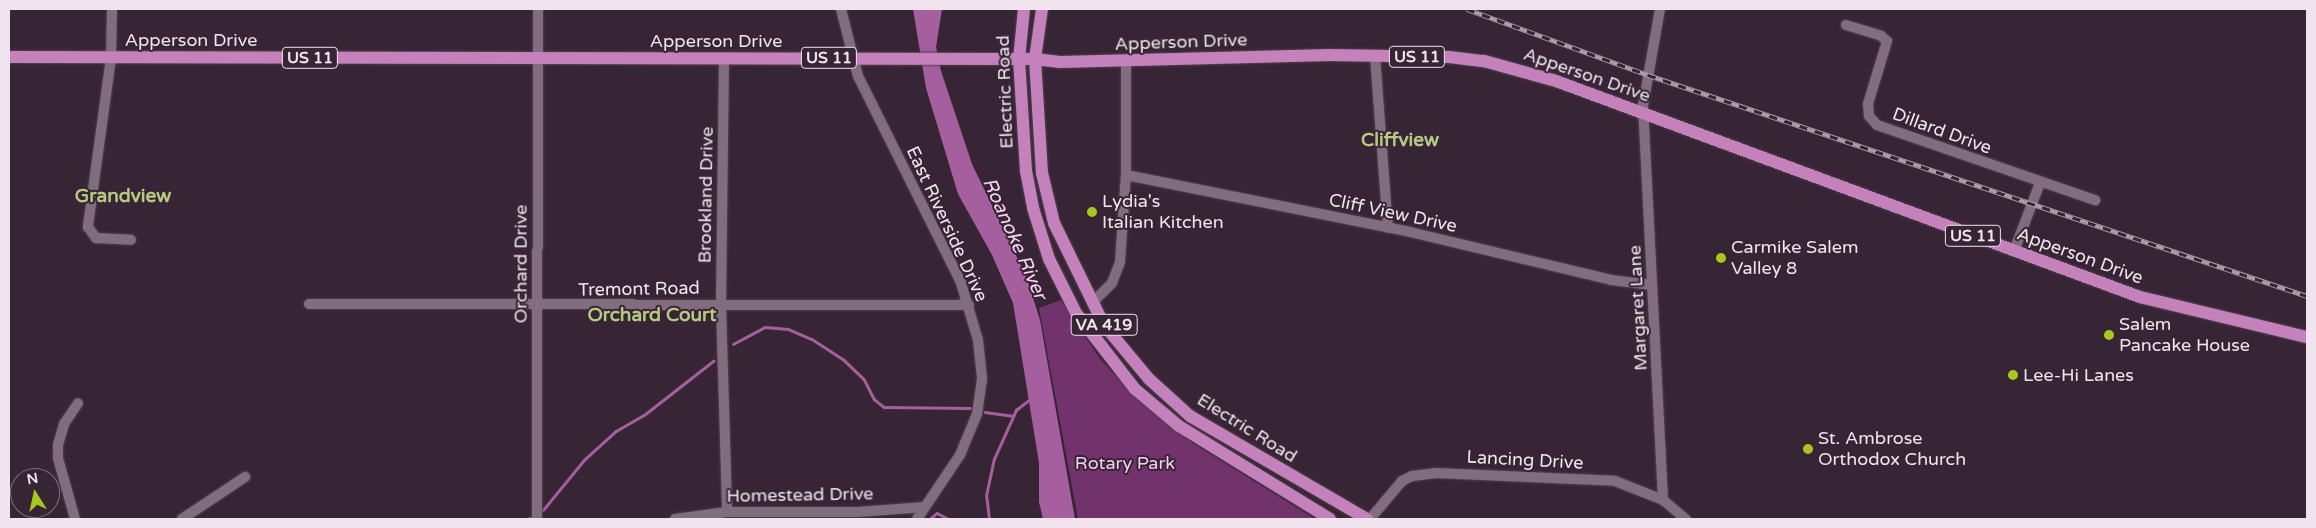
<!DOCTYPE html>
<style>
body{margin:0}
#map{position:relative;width:2316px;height:528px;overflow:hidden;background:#372535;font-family:"Varela Round",sans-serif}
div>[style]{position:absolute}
.green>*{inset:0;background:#72326c}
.water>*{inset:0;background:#a65f9e}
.stream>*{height:2.5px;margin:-1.25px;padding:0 1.25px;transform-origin:1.25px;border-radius:1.25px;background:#a65f9e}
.roads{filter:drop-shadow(0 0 1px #51414e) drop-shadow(0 0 1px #51414e)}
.minor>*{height:10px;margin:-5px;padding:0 5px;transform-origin:5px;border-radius:5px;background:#826c7f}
.major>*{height:12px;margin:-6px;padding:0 6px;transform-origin:6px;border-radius:6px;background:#c481bc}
.rail>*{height:4.5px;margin-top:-2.25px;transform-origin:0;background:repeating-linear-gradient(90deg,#372535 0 8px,#ad9eaa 0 16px);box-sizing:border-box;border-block:1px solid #ad9eaa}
.dots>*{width:14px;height:14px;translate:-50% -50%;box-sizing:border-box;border:2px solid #372535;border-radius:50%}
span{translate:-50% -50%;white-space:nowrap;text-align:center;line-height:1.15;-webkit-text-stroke:4px #372535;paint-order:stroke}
.shield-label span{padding:1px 4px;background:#372535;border:1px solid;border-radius:4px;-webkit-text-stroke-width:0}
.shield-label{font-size:16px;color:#f1e4ee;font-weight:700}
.street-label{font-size:18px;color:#f1e4ee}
.poi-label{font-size:18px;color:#f1e4ee}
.left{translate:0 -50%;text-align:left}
.park-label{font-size:18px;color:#f5ceef}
.neighbourhood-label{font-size:19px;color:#b6ca80;font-weight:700}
.water-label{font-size:19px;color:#fad3f5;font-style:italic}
.frame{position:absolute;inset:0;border:10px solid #f1e4ee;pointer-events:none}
.north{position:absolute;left:10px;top:468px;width:50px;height:50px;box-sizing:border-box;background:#372535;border:1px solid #81717f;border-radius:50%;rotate:350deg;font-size:14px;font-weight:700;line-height:20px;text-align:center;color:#f1e4ee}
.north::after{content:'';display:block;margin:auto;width:18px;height:22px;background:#a7c81f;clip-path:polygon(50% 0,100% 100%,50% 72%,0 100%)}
</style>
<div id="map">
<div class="green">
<i style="clip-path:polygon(1061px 300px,1100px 359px,1139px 401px,1191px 442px,1315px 519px,1078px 519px,1039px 308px)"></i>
</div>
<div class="water">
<i style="clip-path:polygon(913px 9px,942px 9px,936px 47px,941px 71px,972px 164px,1026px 276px,1040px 320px,1075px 519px,1043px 519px,1039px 502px,1039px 463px,1013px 303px,992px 255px,958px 194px,926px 88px)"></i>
</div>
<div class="stream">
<i style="left:733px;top:344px;width:36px;rotate:-28deg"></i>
<i style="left:765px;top:327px;width:23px;rotate:5deg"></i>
<i style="left:788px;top:329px;width:26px;rotate:23deg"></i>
<i style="left:812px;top:339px;width:37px;rotate:33deg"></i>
<i style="left:843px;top:359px;width:29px;rotate:44deg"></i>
<i style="left:864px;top:379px;width:22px;rotate:63deg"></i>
<i style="left:874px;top:399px;width:13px;rotate:39deg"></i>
<i style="left:884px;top:407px;width:86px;rotate:0.7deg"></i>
<i style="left:985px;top:412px;width:27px;rotate:8deg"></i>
<i style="left:543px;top:510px;width:65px;rotate:-50.6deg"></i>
<i style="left:584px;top:460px;width:43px;rotate:-42.2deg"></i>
<i style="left:616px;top:431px;width:32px;rotate:-30deg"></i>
<i style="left:644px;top:415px;width:88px;rotate:-38deg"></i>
<i style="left:527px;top:519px;width:3px;rotate:-18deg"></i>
<i style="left:930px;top:519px;width:9px;rotate:-41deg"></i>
<i style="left:937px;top:513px;width:13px;rotate:27deg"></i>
<i style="left:989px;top:519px;width:23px;rotate:-97deg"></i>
<i style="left:986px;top:496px;width:38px;rotate:-78deg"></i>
<i style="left:994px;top:459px;width:54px;rotate:-65.8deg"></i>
<i style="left:1016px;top:410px;width:18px;rotate:-38deg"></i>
</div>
<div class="roads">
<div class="minor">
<i style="left:112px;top:9px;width:49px;rotate:91.2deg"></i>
<i style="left:111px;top:58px;width:171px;rotate:97.8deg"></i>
<i style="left:88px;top:227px;width:14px;rotate:54deg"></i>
<i style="left:96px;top:238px;width:35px;rotate:3deg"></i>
<i style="left:841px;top:9px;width:69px;rotate:75.8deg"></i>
<i style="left:858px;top:76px;width:231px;rotate:63.5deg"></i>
<i style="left:961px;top:283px;width:59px;rotate:73.4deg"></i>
<i style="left:978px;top:340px;width:39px;rotate:84deg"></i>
<i style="left:982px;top:379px;width:35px;rotate:98deg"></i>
<i style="left:977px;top:414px;width:44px;rotate:112.5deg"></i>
<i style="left:960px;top:455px;width:77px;rotate:123.9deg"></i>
<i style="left:1660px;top:9px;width:97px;rotate:100deg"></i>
<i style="left:1643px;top:105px;width:396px;rotate:87.1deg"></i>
<i style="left:1846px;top:25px;width:37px;rotate:17deg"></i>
<i style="left:1881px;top:36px;width:8px;rotate:40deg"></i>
<i style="left:1887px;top:41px;width:66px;rotate:106.8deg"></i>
<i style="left:1868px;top:104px;width:12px;rotate:85deg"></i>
<i style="left:1869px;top:116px;width:12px;rotate:48deg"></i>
<i style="left:1877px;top:125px;width:231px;rotate:19deg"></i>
<i style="left:1375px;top:56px;width:172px;rotate:85.7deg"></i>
<i style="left:724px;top:59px;width:246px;rotate:90.7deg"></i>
<i style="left:721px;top:305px;width:207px;rotate:88.3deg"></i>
<i style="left:1126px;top:175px;width:290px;rotate:11.3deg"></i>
<i style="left:1410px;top:232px;width:207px;rotate:13.4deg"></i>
<i style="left:1611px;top:280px;width:41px;rotate:7deg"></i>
<i style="left:2014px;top:251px;width:73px;rotate:-69.1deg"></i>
<i style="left:1092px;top:303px;width:28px;rotate:-45deg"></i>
<i style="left:1112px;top:283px;width:22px;rotate:-69deg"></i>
<i style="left:1120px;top:262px;width:87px;rotate:-86.1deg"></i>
<i style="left:1126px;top:175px;width:114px;rotate:-90deg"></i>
<i style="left:309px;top:304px;width:660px;rotate:0.09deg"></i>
<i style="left:75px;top:519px;width:63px;rotate:-105.6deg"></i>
<i style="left:58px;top:458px;width:13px;rotate:-90deg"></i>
<i style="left:58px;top:445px;width:22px;rotate:-74deg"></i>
<i style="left:64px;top:424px;width:25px;rotate:-56deg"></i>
<i style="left:182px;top:519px;width:76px;rotate:-33.7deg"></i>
<i style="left:537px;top:519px;width:510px;rotate:-89.89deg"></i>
<i style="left:675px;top:519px;width:52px;rotate:-7.7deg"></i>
<i style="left:727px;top:512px;width:131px"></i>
<i style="left:858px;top:512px;width:67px;rotate:-4.3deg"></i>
<i style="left:1370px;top:519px;width:50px;rotate:-49.9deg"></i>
<i style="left:1402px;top:481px;width:11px;rotate:-27deg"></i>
<i style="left:1412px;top:476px;width:23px;rotate:-7deg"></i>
<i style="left:1435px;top:473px;width:180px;rotate:2.5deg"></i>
<i style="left:1615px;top:481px;width:52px;rotate:21.6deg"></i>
<i style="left:1663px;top:500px;width:30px;rotate:40deg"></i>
</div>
<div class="major">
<i style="left:1024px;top:9px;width:50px;rotate:95.7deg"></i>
<i style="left:1019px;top:59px;width:112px;rotate:86.4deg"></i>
<i style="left:1026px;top:171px;width:38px;rotate:79deg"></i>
<i style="left:1033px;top:208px;width:53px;rotate:72.6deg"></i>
<i style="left:1049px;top:259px;width:60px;rotate:63.4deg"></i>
<i style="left:1076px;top:313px;width:96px;rotate:52.2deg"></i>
<i style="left:1135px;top:389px;width:57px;rotate:40.1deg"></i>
<i style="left:1179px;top:426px;width:177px;rotate:31.6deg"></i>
<i style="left:1042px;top:9px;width:50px;rotate:98deg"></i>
<i style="left:1035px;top:59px;width:114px;rotate:86.5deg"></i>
<i style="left:1042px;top:173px;width:51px;rotate:76.5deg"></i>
<i style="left:1054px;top:223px;width:114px;rotate:63.9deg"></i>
<i style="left:1104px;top:325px;width:70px;rotate:50.2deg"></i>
<i style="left:1149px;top:379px;width:55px;rotate:42.1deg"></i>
<i style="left:1190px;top:416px;width:205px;rotate:30.2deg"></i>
<i style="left:9px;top:57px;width:1026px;rotate:0.11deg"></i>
<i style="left:1035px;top:59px;width:25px;rotate:7deg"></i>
<i style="left:1060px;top:62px;width:270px;rotate:-1.5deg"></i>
<i style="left:1330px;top:55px;width:119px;rotate:1deg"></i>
<i style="left:1449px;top:57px;width:35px;rotate:7deg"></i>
<i style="left:1484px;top:61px;width:75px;rotate:15.5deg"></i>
<i style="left:1556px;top:81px;width:623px;rotate:20.3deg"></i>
<i style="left:2140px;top:297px;width:172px;rotate:13.5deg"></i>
</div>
</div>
<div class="rail">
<i style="left:1467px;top:9px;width:193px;rotate:20deg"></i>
<i style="left:1648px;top:75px;width:695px;rotate:18.54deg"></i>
</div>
<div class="dots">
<i style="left:1092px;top:212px;background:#a7c81f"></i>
<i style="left:1721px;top:258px;background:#a7c81f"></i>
<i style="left:2109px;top:335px;background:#a7c81f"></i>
<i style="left:2013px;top:375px;background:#a7c81f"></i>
<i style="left:1808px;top:449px;background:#a7c81f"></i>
</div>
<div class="shield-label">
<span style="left:1417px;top:57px">US 11</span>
<span style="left:310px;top:58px">US 11</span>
<span style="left:829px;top:58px">US 11</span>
<span style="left:1973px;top:236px">US 11</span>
<span style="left:1104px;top:325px">VA 419</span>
</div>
<div class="street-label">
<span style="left:191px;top:40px">Apperson Drive</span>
<span style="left:716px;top:41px">Apperson Drive</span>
<span style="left:1181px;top:42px;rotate:-2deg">Apperson Drive</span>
<span style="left:1587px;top:75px;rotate:19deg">Apperson Drive</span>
<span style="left:1005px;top:92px;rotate:-92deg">Electric Road</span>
<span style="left:1942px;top:131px;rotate:20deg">Dillard Drive</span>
<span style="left:706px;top:195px;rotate:-89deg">Brookland Drive</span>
<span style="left:1393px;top:213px;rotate:12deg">Cliff View Drive</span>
<span style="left:947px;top:224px;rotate:65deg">East Riverside Drive</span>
<span style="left:2080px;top:256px;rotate:20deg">Apperson Drive</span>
<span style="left:521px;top:264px;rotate:-90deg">Orchard Drive</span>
<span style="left:639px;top:289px;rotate:-1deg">Tremont Road</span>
<span style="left:1638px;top:308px;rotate:-93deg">Margaret Lane</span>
<span style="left:1247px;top:428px;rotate:32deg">Electric Road</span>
<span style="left:1525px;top:460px;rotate:3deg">Lancing Drive</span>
<span style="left:800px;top:495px;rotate:-1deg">Homestead Drive</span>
</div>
<div class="poi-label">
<span class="left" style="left:1102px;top:212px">Lydia's<br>Italian Kitchen</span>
<span class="left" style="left:1731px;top:258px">Carmike Salem<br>Valley 8</span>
<span class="left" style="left:2119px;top:335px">Salem<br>Pancake House</span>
<span class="left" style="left:2023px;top:375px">Lee-Hi Lanes</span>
<span class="left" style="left:1818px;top:449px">St. Ambrose<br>Orthodox Church</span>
</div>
<div class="park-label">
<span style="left:1125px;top:463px">Rotary Park</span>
</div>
<div class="neighbourhood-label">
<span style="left:1400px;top:141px">Cliffview</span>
<span style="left:123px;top:197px">Grandview</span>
<span style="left:652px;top:316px">Orchard Court</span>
</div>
<div class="water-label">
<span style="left:1014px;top:239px;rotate:66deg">Roanoke River</span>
</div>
<div class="frame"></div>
<div class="north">N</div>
</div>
